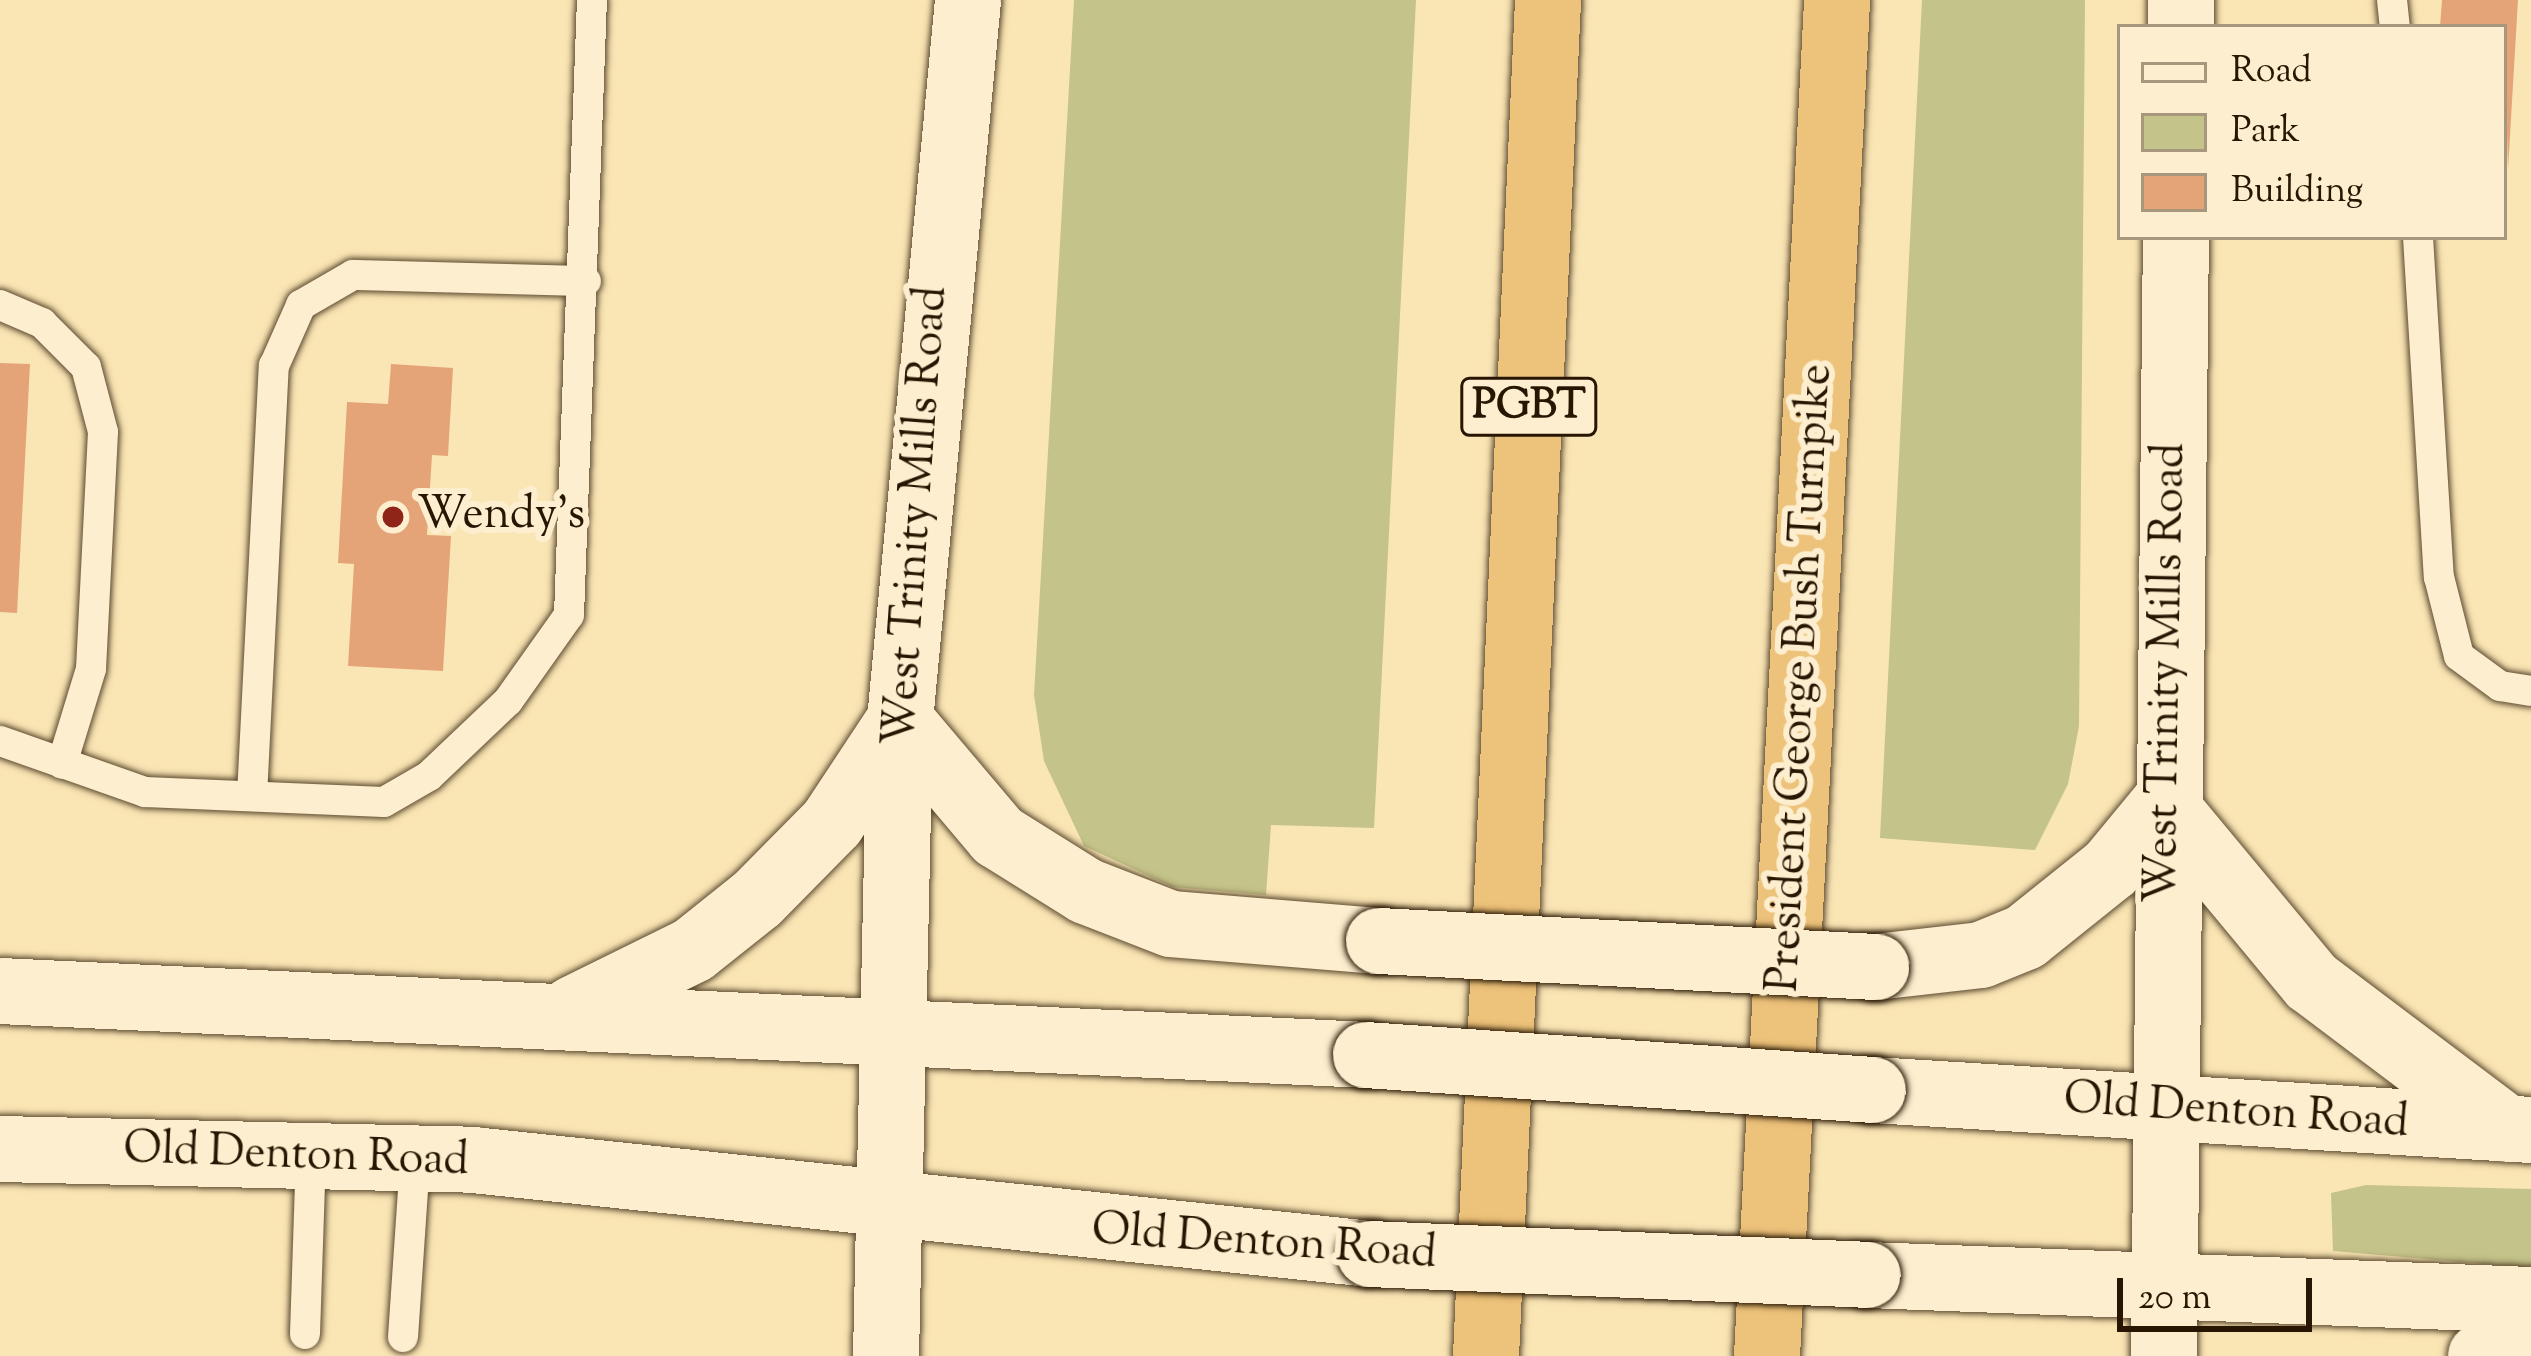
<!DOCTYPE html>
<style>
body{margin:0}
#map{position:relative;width:2531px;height:1356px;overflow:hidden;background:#fae5b4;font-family:"Sorts Mill Goudy",serif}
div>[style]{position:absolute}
.green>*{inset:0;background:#c4c389}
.building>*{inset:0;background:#e4a478}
.roads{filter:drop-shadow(0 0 3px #5c4a2f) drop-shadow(0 0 3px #5c4a2f)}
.service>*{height:30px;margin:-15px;padding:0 15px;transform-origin:15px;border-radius:15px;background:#fceece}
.secondary>*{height:66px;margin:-33px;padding:0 33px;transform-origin:33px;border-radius:33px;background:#fceece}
.motorway>*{height:66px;margin:-33px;padding:0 33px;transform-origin:33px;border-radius:33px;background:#edc27a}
.bridges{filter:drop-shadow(0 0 3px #281603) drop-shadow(0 0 3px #281603)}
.secondary-bridge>*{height:66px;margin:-33px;padding:0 33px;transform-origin:33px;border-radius:33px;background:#fceece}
.dots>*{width:33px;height:33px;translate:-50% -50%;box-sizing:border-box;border:6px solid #fceece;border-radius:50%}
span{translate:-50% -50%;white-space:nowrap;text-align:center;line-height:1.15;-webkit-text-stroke:12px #fceece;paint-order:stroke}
.shield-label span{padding:3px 9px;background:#fceece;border:3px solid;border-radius:9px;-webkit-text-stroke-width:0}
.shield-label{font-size:42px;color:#281603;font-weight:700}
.street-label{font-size:45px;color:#281603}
.poi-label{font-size:45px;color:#281603}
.left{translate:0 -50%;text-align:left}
.legend{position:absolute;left:2117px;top:24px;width:390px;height:216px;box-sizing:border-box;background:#fceece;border:3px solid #a7987d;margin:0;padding:15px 21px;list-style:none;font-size:36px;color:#281603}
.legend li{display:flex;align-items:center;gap:24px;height:60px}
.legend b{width:60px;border:3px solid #a7987d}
.scale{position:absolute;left:2117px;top:1278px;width:195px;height:54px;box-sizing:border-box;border:6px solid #281603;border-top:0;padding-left:15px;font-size:36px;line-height:42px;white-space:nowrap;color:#281603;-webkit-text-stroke:9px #fceece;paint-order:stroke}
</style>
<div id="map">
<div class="green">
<i style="clip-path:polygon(1074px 0,1416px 0,1374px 828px,1271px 825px,1266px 895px,1173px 887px,1084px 846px,1044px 761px,1034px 695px)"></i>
<i style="clip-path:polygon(1922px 0,2085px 0,2079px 726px,2068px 784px,2035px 850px,1880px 838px)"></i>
<i style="clip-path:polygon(2366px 1185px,2531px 1189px,2531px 1268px,2333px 1251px,2331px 1193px)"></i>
</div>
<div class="building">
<i style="clip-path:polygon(2442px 0,2518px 0,2508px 169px,2504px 27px,2440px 27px)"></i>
<i style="clip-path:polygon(0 363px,30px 364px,17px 613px,0 612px)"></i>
<i style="clip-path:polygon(391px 364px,453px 368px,448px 456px,432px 455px,427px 535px,451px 536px,443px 671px,348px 666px,354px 564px,338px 563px,347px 402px,388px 404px)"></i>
</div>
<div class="roads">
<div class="service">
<i style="left:2392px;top:0;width:27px;rotate:84deg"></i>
<i style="left:2418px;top:237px;width:341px;rotate:86.5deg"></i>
<i style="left:2439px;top:577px;width:81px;rotate:75.8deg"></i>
<i style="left:2459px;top:656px;width:51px;rotate:36.2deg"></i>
<i style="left:2500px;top:686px;width:31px;rotate:9deg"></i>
<i style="left:0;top:305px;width:46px;rotate:23.2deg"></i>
<i style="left:42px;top:323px;width:62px;rotate:45deg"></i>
<i style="left:86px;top:367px;width:67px;rotate:75.3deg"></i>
<i style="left:103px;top:432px;width:237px;rotate:92.9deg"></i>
<i style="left:91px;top:669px;width:99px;rotate:107deg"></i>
<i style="left:0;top:741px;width:154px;rotate:19.4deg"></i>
<i style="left:145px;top:792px;width:239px;rotate:2.4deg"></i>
<i style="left:384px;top:802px;width:52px;rotate:-30deg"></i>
<i style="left:429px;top:776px;width:109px;rotate:-43.5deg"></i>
<i style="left:508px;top:701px;width:105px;rotate:-54.7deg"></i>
<i style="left:569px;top:615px;width:615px;rotate:-87.86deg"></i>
<i style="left:252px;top:796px;width:431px;rotate:-87.1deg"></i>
<i style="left:274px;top:366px;width:67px;rotate:-66.1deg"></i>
<i style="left:301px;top:305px;width:60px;rotate:-30deg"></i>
<i style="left:353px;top:275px;width:233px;rotate:1.5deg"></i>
<i style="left:305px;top:1334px;width:178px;rotate:-88.1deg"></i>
<i style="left:403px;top:1337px;width:178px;rotate:-86.1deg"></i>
</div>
<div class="secondary">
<i style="left:2181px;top:27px;width:27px;rotate:-90deg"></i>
<i style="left:900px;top:720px;width:152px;rotate:49.8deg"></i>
<i style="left:998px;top:836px;width:104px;rotate:32deg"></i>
<i style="left:1086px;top:891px;width:91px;rotate:21.2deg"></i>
<i style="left:1171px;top:924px;width:209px;rotate:4.7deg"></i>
<i style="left:2164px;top:804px;width:231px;rotate:50.3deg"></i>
<i style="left:2312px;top:982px;width:244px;rotate:37deg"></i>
<i style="left:1876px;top:967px;width:106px;rotate:-6.5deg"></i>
<i style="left:1981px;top:955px;width:48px;rotate:-22.2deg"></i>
<i style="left:2025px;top:937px;width:110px;rotate:-38.7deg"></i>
<i style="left:2111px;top:868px;width:83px;rotate:-50.4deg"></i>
<i style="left:0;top:991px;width:1367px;rotate:2.68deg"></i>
<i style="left:573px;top:1009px;width:134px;rotate:-26.2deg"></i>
<i style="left:693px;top:950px;width:82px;rotate:-38.6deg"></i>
<i style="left:757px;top:899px;width:107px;rotate:-45.4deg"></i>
<i style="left:832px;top:823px;width:123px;rotate:-56.6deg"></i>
<i style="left:1873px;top:1090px;width:659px;rotate:3.48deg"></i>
<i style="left:0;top:1149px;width:473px;rotate:1.3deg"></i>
<i style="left:473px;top:1160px;width:902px;rotate:5.98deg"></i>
<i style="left:1868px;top:1275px;width:663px;rotate:2.16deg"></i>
<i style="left:886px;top:1356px;width:636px;rotate:-88.74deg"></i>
<i style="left:900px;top:720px;width:723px;rotate:-84.6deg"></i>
<i style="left:2164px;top:1356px;width:1119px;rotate:-89.39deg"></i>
<i style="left:2481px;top:1356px;width:57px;rotate:-29.2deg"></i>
</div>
<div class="motorway">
<i style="left:1486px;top:1356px;width:1357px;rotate:-87.38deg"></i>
<i style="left:1767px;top:1356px;width:1358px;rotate:-87.04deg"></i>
</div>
</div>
<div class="bridges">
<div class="secondary-bridge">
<i style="left:1379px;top:941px;width:498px;rotate:3deg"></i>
<i style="left:1366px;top:1055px;width:508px;rotate:3.95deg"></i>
<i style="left:1370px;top:1254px;width:498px;rotate:2.4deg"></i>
</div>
</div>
<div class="dots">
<i style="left:393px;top:517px;background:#8f2418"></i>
</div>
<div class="shield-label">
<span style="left:1529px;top:407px">PGBT</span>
</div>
<div class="street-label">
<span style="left:918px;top:516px;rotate:-86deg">West Trinity Mills Road</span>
<span style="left:2168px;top:673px;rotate:-89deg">West Trinity Mills Road</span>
<span style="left:1802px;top:678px;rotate:-87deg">President George Bush Turnpike</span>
<span style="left:2236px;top:1113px;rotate:4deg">Old Denton Road</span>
<span style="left:296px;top:1157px;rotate:2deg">Old Denton Road</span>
<span style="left:1264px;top:1244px;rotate:4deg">Old Denton Road</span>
</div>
<div class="poi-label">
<span class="left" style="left:417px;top:517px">Wendy's</span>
</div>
<ul class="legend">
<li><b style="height:15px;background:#fceece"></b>Road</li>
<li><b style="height:33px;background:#c4c389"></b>Park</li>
<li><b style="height:33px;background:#e4a478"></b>Building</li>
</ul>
<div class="scale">20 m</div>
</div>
